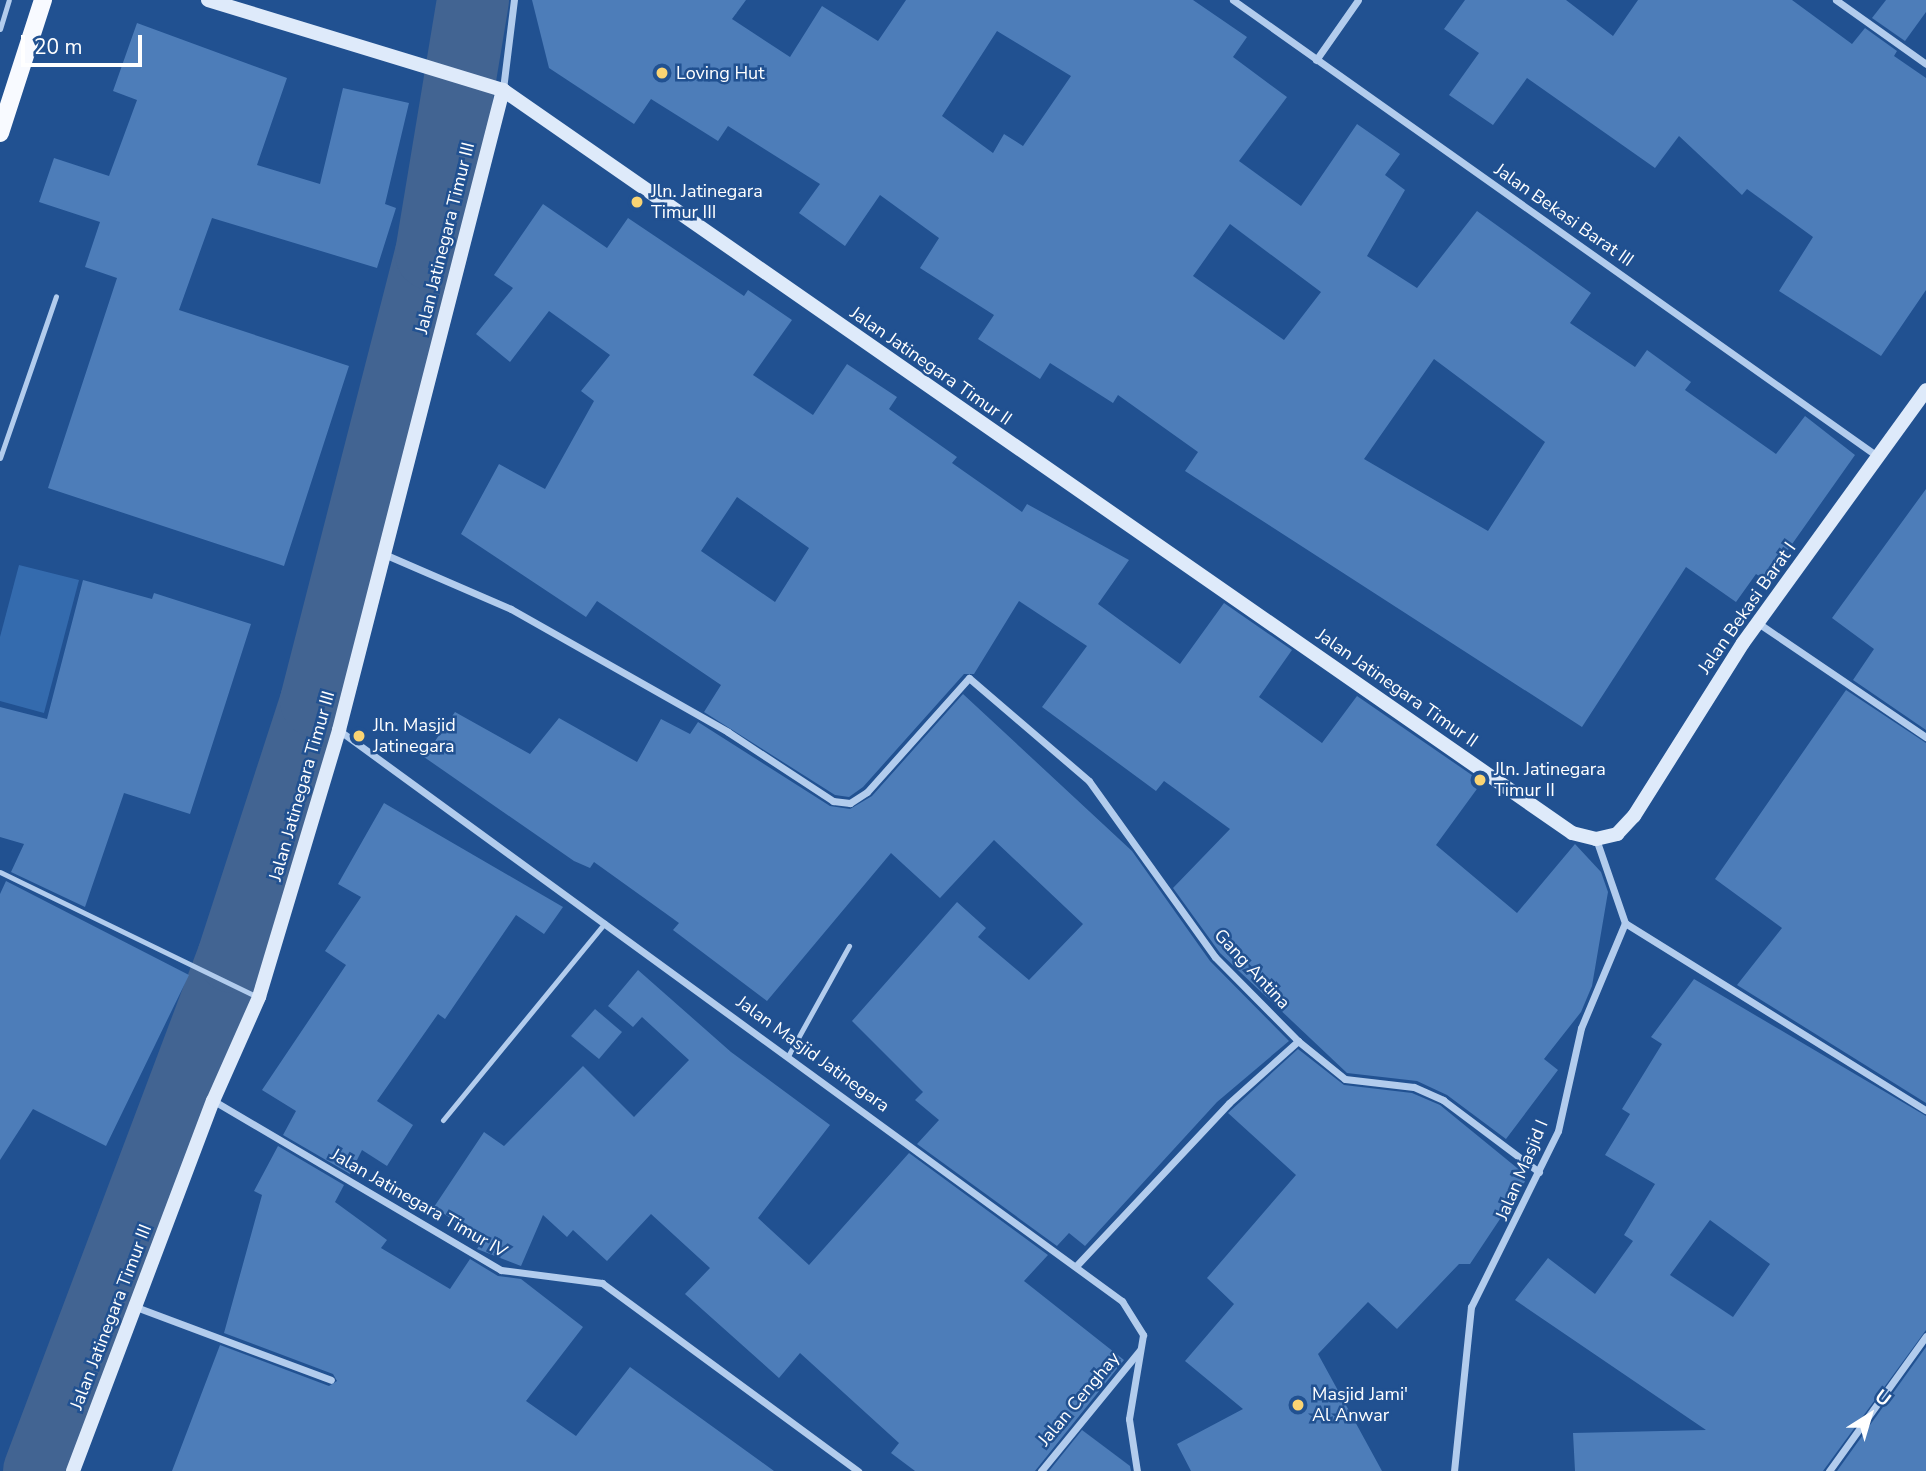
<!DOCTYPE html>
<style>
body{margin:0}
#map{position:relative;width:1926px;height:1471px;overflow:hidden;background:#215191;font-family:"Nunito Sans",sans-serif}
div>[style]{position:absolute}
.green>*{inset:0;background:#346bae}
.river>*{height:72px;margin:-36px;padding:0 36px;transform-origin:36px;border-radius:36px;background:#426492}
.building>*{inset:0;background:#4d7db9}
.lane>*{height:5px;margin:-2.5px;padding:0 2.5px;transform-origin:2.5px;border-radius:2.5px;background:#b2cced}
.street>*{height:7px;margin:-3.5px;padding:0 3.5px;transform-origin:3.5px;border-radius:3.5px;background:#b2cced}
.secondary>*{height:14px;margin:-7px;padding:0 7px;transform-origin:7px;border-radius:7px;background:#deeafa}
.primary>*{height:18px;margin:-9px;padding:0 9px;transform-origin:9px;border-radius:9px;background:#f8faff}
.dots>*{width:19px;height:19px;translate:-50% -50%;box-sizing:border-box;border:4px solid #215191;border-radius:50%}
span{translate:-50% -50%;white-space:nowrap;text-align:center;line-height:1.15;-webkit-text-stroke:5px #215191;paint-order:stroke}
.poi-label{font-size:18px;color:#fff}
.left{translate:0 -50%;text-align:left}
.street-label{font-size:18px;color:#fff}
.north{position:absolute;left:1835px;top:1380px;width:70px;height:70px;-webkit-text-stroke:5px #215191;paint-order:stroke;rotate:37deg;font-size:19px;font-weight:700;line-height:28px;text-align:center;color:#fff}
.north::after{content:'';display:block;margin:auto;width:24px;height:32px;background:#fff;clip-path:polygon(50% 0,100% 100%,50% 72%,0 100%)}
.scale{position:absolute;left:21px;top:35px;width:121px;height:32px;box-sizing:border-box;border:4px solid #fff;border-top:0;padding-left:9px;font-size:21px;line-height:24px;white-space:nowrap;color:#fff;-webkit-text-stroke:5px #215191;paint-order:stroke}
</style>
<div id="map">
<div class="green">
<i style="clip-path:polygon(19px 565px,79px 580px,44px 713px,0 701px,0 637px)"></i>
</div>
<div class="river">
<i style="left:39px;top:1471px;width:549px;rotate:-69.32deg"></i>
<i style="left:233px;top:957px;width:269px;rotate:-72deg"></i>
<i style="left:316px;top:701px;width:462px;rotate:-75.6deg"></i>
<i style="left:431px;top:254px;width:257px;rotate:-80.6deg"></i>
</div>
<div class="building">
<i style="clip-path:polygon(evenodd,532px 0,746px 0,732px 19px,790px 57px,822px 6px,878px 41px,906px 0,1193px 0,1247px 37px,1233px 57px,1287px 97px,1239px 161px,1301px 206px,1357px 124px,1400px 154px,1385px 175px,1405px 190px,1367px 256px,1417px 288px,1477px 211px,1591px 293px,1570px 323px,1635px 367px,1647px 350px,1691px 382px,1685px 390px,1776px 454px,1805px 416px,1855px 455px,1766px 581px,1756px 574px,1736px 602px,1686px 567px,1582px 727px,1185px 471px,1198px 452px,1118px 395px,1113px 403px,1050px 363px,1040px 379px,978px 339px,994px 315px,920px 268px,939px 238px,880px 195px,845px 246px,799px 213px,820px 184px,728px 126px,718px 141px,651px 99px,634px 124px,549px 68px,532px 0,997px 31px,1071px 76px,1023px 146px,1004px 134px,993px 153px,942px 116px,997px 31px,532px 0,1230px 224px,1321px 292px,1284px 340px,1193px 276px,1230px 224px,532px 0,1434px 359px,1545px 442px,1488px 531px,1364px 459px,1434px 359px)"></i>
<i style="clip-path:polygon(1465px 0,1566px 0,1613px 36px,1638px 0,1792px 0,1852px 44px,1865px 28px,1897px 51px,1894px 56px,1926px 78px,1926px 290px,1881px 356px,1779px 291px,1813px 237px,1747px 189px,1742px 195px,1679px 136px,1655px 168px,1527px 78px,1493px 125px,1449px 95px,1479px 53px,1444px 29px)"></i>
<i style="clip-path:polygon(1886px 0,1926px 0,1926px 12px,1905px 41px,1872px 18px)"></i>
<i style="clip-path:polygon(137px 23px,287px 78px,257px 165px,320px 184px,343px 88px,409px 103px,385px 204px,396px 208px,377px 268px,212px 218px,179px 310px,349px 366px,284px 566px,48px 488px,117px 278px,85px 267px,100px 222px,39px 202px,54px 158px,109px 176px,137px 100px,113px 91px)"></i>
<i style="clip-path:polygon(evenodd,543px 204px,607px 248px,628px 218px,744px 296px,748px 290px,792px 320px,753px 375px,813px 415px,847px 364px,897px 397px,889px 409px,957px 457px,952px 463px,1022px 512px,1027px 504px,1129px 560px,1098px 604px,1180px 664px,1224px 603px,1292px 650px,1259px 697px,1322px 743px,1357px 696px,1482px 782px,1436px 845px,1517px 913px,1575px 844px,1601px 872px,1608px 892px,1592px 986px,1581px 1012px,1544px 1059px,1558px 1070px,1506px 1139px,1447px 1095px,1417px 1081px,1347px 1073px,1220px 953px,1173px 888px,1230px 829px,1164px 781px,1156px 791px,1042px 707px,1087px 646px,1019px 601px,974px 674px,964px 674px,863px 787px,849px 797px,835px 795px,704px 712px,721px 685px,597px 601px,586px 617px,461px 534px,499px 464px,545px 489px,594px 401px,581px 391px,610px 355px,549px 311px,510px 362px,476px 334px,513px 288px,494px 275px,543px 204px,737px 497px,809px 548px,775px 602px,701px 551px,737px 497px)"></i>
<i style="clip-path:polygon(1926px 489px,1926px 730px,1853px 680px,1874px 649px,1832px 618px)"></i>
<i style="clip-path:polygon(83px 580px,152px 599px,154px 593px,251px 624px,190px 814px,124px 793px,85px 907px,11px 872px,24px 844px,0 837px,0 707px,47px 719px)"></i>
<i style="clip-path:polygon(1846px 690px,1926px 743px,1926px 1103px,1737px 985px,1782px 928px,1715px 879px)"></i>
<i style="clip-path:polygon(963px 694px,1132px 851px,1210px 961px,1289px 1041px,1217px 1102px,1085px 1246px,1069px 1233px,1057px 1246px,917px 1144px,939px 1120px,915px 1100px,923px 1092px,852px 1021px,957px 902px,986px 928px,978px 937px,1029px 980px,1083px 924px,994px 840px,940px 898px,891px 853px,767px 1001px,673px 930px,679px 923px,594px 862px,590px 868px,574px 861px,424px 757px,455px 712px,530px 754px,559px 718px,637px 762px,661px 719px,690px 734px,698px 722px,830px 806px,850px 809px,872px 796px)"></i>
<i style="clip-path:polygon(384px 803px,563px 907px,544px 934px,516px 915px,445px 1019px,438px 1014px,377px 1101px,413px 1125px,387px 1166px,362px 1150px,350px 1174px,283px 1135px,296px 1111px,262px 1090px,346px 965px,325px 951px,361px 897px,338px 884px)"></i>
<i style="clip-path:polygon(6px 881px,189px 975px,106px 1146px,33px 1109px,0 1160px,0 894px)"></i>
<i style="clip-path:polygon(638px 970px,731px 1052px,830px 1125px,758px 1218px,809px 1265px,909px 1153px,1048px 1255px,1024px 1281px,1124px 1360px,1035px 1471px,915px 1471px,891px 1453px,899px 1443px,800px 1353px,779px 1378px,685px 1294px,710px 1268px,651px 1214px,607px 1261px,573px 1230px,567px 1237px,543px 1215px,521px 1266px,477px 1249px,483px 1240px,434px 1207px,484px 1132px,504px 1146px,583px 1066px,634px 1117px,689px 1060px,642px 1017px,633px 1027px,608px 1006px)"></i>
<i style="clip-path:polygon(evenodd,1694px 979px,1926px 1116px,1926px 1330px,1823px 1471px,1575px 1471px,1573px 1433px,1706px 1430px,1515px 1300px,1548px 1258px,1595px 1294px,1633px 1241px,1624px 1235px,1655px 1184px,1605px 1155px,1630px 1114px,1622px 1109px,1662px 1044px,1651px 1037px,1694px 979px,1710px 1220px,1770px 1264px,1733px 1317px,1670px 1275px,1710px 1220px)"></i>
<i style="clip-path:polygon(595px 1009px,622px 1032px,599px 1059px,571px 1036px)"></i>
<i style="clip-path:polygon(1298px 1049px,1344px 1085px,1412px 1093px,1440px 1105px,1528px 1177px,1470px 1264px,1459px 1264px,1397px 1329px,1368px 1302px,1318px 1354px,1382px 1471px,1191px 1471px,1177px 1444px,1243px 1409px,1185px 1361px,1234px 1304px,1207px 1278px,1296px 1175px,1228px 1113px)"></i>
<i style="clip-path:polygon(278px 1146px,344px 1185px,335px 1202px,387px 1240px,381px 1248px,450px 1289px,470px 1259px,498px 1276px,521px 1279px,583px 1327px,526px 1401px,576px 1436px,630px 1367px,774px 1471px,172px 1471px,220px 1345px,329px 1386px,337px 1381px,333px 1374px,224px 1333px,262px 1195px,254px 1191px)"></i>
<i style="clip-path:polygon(1926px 1347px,1926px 1471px,1837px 1471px)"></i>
<i style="clip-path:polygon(1082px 1430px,1130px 1466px,1131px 1471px,1049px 1471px)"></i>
</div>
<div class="lane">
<i style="left:0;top:29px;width:30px;rotate:-73deg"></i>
<i style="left:0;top:458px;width:171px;rotate:-70.9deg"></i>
<i style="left:0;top:872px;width:287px;rotate:25.9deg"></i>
<i style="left:788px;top:1056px;width:126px;rotate:-61deg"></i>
<i style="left:443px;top:1120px;width:255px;rotate:-50.6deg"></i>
</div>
<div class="street">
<i style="left:1233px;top:0;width:789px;rotate:35.3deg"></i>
<i style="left:1836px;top:0;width:110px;rotate:35.4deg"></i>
<i style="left:1316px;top:60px;width:73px;rotate:-55deg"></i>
<i style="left:503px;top:89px;width:90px;rotate:-83deg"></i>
<i style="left:384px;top:554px;width:138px;rotate:23.4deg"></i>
<i style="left:511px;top:609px;width:249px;rotate:29.5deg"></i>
<i style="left:728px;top:732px;width:126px;rotate:33.3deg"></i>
<i style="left:833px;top:801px;width:17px;rotate:7deg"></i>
<i style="left:850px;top:803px;width:20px;rotate:-33deg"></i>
<i style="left:867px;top:792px;width:153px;rotate:-48.2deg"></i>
<i style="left:969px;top:678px;width:158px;rotate:40.6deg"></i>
<i style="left:1089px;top:781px;width:216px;rotate:54.4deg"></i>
<i style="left:1215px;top:957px;width:118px;rotate:45.3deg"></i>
<i style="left:1298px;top:1041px;width:60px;rotate:39deg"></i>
<i style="left:1345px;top:1079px;width:69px;rotate:6.6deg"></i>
<i style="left:1414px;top:1087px;width:32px;rotate:24deg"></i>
<i style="left:1443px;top:1100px;width:120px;rotate:36.9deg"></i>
<i style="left:1758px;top:623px;width:203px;rotate:34.2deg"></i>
<i style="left:340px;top:731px;width:968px;rotate:36.09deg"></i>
<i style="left:1122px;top:1301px;width:40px;rotate:58deg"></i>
<i style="left:1143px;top:1335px;width:85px;rotate:99.5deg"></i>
<i style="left:1129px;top:1419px;width:53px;rotate:81.3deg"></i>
<i style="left:1625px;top:923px;width:354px;rotate:31.9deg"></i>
<i style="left:214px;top:1101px;width:333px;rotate:30.5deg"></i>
<i style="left:501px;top:1270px;width:102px;rotate:7.3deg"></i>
<i style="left:602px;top:1283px;width:318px;rotate:36.3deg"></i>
<i style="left:1077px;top:1265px;width:222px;rotate:-46.8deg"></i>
<i style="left:1229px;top:1103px;width:93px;rotate:-41.9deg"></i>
<i style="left:136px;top:1307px;width:208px;rotate:20.5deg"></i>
<i style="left:1041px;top:1471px;width:156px;rotate:-50.7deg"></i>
<i style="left:1454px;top:1471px;width:165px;rotate:-84.1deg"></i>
<i style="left:1471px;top:1307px;width:196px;rotate:-63.7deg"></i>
<i style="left:1558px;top:1131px;width:106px;rotate:-77.4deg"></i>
<i style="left:1581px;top:1028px;width:114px;rotate:-67.3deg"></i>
<i style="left:1625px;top:923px;width:89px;rotate:-109deg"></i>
<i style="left:1829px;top:1471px;width:166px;rotate:-54.3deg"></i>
</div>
<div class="secondary">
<i style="left:208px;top:0;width:308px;rotate:17deg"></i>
<i style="left:503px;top:90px;width:1302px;rotate:34.8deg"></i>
<i style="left:1572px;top:833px;width:25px;rotate:14deg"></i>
<i style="left:1596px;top:839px;width:22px;rotate:-13deg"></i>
<i style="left:1617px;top:834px;width:25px;rotate:-47deg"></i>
<i style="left:1634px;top:816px;width:204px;rotate:-57.8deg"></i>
<i style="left:1743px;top:643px;width:312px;rotate:-54.1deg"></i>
<i style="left:73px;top:1471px;width:396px;rotate:-69.3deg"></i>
<i style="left:213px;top:1101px;width:114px;rotate:-66.1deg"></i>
<i style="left:259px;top:997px;width:279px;rotate:-73.3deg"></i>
<i style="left:339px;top:730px;width:661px;rotate:-75.63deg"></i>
</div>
<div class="primary">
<i style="left:0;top:133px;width:140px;rotate:-72.1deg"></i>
</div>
<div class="dots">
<i style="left:662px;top:73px;background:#fad473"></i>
<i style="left:637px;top:202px;background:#fad473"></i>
<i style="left:359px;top:736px;background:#fad473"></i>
<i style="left:1480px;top:780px;background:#fad473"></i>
<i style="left:1298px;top:1405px;background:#fad473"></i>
</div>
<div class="poi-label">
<span class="left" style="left:676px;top:73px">Loving Hut</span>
<span class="left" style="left:651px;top:202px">Jln. Jatinegara<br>Timur III</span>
<span class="left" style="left:373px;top:736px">Jln. Masjid<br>Jatinegara</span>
<span class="left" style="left:1494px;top:780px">Jln. Jatinegara<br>Timur II</span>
<span class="left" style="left:1312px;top:1405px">Masjid Jami'<br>Al Anwar</span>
</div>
<div class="street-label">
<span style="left:1564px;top:215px;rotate:35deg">Jalan Bekasi Barat III</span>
<span style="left:445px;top:238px;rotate:-76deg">Jalan Jatinegara Timur III</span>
<span style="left:931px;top:366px;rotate:35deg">Jalan Jatinegara Timur II</span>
<span style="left:1747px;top:608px;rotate:-55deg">Jalan Bekasi Barat I</span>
<span style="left:1397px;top:688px;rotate:35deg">Jalan Jatinegara Timur II</span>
<span style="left:302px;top:786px;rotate:-74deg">Jalan Jatinegara Timur III</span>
<span style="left:1252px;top:969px;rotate:47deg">Gang Antina</span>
<span style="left:813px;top:1054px;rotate:36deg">Jalan Masjid Jatinegara</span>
<span style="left:1522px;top:1170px;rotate:-67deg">Jalan Masjid I</span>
<span style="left:419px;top:1203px;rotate:30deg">Jalan Jatinegara Timur IV</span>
<span style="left:111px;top:1317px;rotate:-69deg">Jalan Jatinegara Timur III</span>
<span style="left:1079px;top:1399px;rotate:-50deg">Jalan Cenghay</span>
</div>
<div class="north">U</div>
<div class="scale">20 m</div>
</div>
